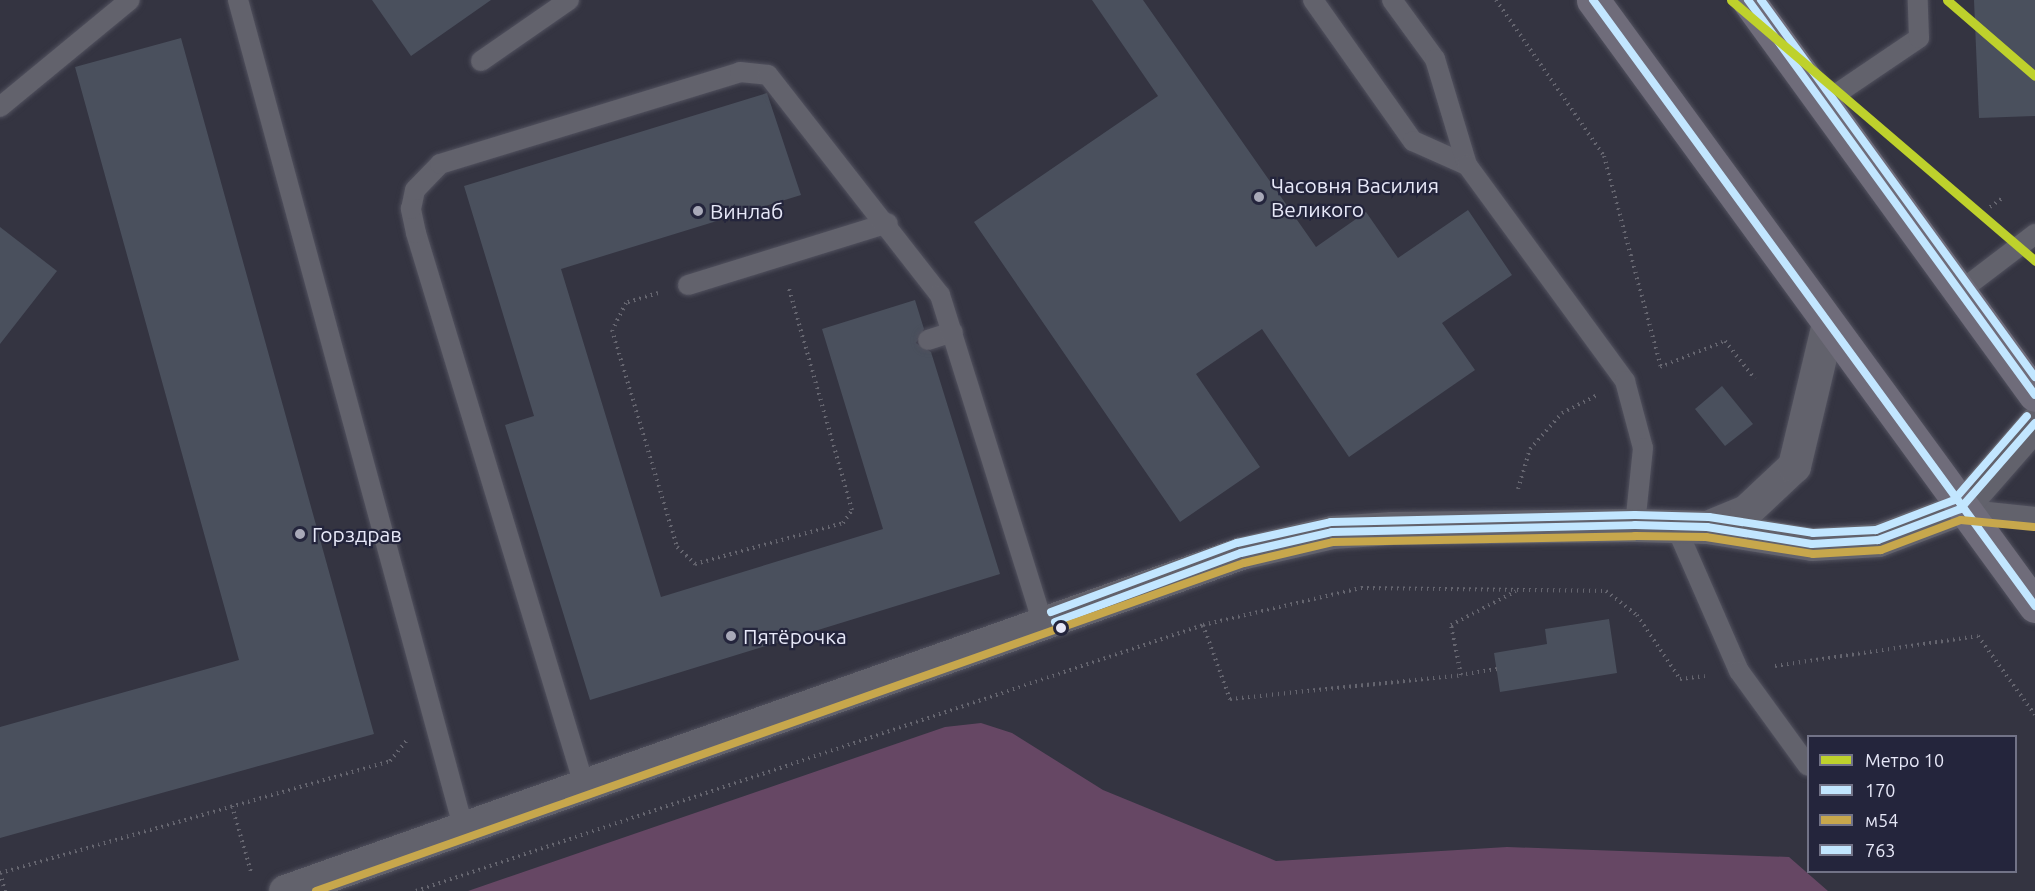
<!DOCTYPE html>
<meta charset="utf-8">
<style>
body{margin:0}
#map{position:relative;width:2035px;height:891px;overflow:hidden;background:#343441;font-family:Ubuntu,sans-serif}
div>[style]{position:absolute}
.green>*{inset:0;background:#664764}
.building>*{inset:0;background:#4a505d}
.path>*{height:4px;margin-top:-2px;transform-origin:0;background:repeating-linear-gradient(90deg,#65656f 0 1.5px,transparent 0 6px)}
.roads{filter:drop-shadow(0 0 2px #51515e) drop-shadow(0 0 2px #51515e)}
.lane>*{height:20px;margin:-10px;padding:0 10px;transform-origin:10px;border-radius:10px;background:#62626c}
.street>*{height:33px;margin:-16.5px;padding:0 16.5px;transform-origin:16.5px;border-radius:16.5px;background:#62626c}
.primary>*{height:33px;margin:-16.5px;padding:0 16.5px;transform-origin:16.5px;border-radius:16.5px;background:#6f6c7a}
.bus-1>*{height:8px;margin:-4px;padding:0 4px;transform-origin:4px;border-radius:4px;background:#c2e6ff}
.bus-2>*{height:8px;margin:-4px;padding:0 4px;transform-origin:4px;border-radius:4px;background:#c7a74c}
.bus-3>*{height:8px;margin:-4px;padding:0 4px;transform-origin:4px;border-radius:4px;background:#c2e6ff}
.metro-1>*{height:9px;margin:-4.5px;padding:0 4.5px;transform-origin:4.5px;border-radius:4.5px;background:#bed12c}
.dots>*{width:16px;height:16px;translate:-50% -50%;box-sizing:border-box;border:3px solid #24253c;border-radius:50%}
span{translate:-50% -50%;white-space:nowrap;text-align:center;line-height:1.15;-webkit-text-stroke:4.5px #24253c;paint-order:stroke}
.poi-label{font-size:21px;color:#e7e8f8}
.left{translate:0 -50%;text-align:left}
.legend{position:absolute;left:1807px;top:735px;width:210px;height:138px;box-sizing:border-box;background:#24253c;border:2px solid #727387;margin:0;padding:8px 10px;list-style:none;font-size:18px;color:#e7e8f8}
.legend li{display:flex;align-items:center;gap:12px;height:30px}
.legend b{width:30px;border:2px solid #727387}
</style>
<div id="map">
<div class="green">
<i style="clip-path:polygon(981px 723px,1012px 733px,1103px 790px,1276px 861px,1507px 847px,1789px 857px,1828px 891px,468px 891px,945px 727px)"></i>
</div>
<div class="building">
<i style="clip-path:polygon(372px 0,491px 0,411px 56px)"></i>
<i style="clip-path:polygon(1092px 0,1143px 0,1316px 247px,1366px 212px,1398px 258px,1468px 210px,1512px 275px,1442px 323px,1475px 370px,1349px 457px,1262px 329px,1196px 374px,1260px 467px,1180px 522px,974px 222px,1158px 96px)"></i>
<i style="clip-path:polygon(1974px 0,2035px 0,2035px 116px,1979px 118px)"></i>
<i style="clip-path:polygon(181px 38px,374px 734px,0 838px,0 727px,239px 660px,75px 67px)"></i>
<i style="clip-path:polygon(767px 93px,801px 195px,561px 269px,661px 597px,883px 529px,822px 329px,915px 300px,924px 329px,916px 343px,931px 352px,1000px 574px,590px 700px,505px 425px,534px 416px,464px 186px)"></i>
<i style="clip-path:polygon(0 227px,57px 271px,0 344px)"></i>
<i style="clip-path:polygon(1722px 386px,1753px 424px,1725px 446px,1695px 409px)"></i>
<i style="clip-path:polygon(1609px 619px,1617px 673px,1500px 692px,1494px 653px,1547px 644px,1545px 629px)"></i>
</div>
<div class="path">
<i style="left:1496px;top:0;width:190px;rotate:55.3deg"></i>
<i style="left:1604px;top:156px;width:219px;rotate:74.9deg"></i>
<i style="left:1990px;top:207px;width:17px;rotate:-36deg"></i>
<i style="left:658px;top:293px;width:34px;rotate:163deg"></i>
<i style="left:626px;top:303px;width:30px;rotate:117deg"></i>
<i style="left:612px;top:330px;width:227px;rotate:73.3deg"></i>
<i style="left:677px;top:547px;width:25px;rotate:43deg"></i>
<i style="left:695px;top:564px;width:154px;rotate:-15.5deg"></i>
<i style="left:843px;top:523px;width:16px;rotate:-55deg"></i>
<i style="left:852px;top:510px;width:233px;rotate:-105.9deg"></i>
<i style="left:1660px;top:367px;width:70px;rotate:-21.8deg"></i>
<i style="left:1725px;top:341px;width:48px;rotate:51.7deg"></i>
<i style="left:1518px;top:489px;width:42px;rotate:-73.3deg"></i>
<i style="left:1530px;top:449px;width:48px;rotate:-48.4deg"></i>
<i style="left:1562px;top:413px;width:38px;rotate:-27deg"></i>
<i style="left:1203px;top:625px;width:79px;rotate:70deg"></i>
<i style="left:1230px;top:699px;width:232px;rotate:-5.9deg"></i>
<i style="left:1775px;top:666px;width:205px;rotate:-8.4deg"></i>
<i style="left:1978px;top:636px;width:97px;rotate:54.2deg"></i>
<i style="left:1497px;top:669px;width:36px;rotate:171deg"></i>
<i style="left:1461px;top:675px;width:51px;rotate:-101.3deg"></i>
<i style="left:1451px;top:625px;width:73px;rotate:-27.6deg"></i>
<i style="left:232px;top:806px;width:69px;rotate:73.9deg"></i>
<i style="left:0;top:873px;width:406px;rotate:-16deg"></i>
<i style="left:390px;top:761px;width:27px;rotate:-51deg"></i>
<i style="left:0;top:873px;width:19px;rotate:74deg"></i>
<i style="left:416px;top:891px;width:831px;rotate:-18.67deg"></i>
<i style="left:1203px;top:625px;width:162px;rotate:-13.2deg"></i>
<i style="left:1361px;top:588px;width:245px;rotate:0.7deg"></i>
<i style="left:1606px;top:591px;width:39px;rotate:38deg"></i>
<i style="left:1637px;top:615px;width:77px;rotate:56.1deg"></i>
<i style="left:1680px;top:679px;width:25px;rotate:-7deg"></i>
</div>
<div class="roads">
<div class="lane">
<i style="left:238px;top:0;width:860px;rotate:74.77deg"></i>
<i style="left:1313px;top:0;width:173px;rotate:54.7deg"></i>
<i style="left:1413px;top:141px;width:59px;rotate:24deg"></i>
<i style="left:1392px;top:0;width:73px;rotate:53.9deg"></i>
<i style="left:1435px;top:59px;width:111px;rotate:73.2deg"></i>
<i style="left:1467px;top:165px;width:268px;rotate:53.8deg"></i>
<i style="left:1625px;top:381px;width:69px;rotate:75deg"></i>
<i style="left:1643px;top:448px;width:77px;rotate:95.9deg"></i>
<i style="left:481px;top:61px;width:107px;rotate:-34.7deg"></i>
<i style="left:1823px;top:103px;width:116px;rotate:-34.1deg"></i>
<i style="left:1919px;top:38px;width:38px;rotate:-92deg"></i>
<i style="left:0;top:107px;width:168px;rotate:-39.5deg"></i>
<i style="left:688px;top:285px;width:209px;rotate:-17.2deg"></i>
<i style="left:1959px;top:292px;width:96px;rotate:-37.3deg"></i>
<i style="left:928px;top:340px;width:26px;rotate:-18deg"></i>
<i style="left:1960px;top:509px;width:75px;rotate:6.1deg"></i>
<i style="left:1676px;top:527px;width:157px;rotate:66.4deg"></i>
<i style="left:1739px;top:671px;width:117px;rotate:54deg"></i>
<i style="left:585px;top:788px;width:580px;rotate:-106.94deg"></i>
<i style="left:416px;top:233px;width:25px;rotate:-102deg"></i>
<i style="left:411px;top:209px;width:19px;rotate:-78deg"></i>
<i style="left:415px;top:190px;width:36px;rotate:-46deg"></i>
<i style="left:440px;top:164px;width:314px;rotate:-17deg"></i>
<i style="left:740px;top:72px;width:28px;rotate:6deg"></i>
<i style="left:768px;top:75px;width:279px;rotate:52deg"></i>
<i style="left:940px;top:295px;width:348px;rotate:72.6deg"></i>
</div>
<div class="street">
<i style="left:1707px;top:527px;width:42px;rotate:-22.3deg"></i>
<i style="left:1746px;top:511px;width:66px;rotate:-43.2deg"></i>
<i style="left:1794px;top:466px;width:143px;rotate:-76.6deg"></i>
<i style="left:285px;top:891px;width:1014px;rotate:-19.47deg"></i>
<i style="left:1241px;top:553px;width:93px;rotate:-13deg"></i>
<i style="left:1332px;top:532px;width:60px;rotate:-3.8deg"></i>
<i style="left:1392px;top:528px;width:243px;rotate:-0.7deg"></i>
<i style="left:1635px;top:525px;width:72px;rotate:1.6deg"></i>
<i style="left:1707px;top:527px;width:106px;rotate:9.2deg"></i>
<i style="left:1812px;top:544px;width:66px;rotate:-3.5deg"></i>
<i style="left:1878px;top:540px;width:88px;rotate:-20.7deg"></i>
<i style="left:1960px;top:509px;width:114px;rotate:-48.9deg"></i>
</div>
<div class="primary">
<i style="left:1593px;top:0;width:750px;rotate:53.89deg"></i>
<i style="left:1748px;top:0;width:488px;rotate:54deg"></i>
</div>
</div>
<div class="bus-1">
<i style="left:1593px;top:0;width:750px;rotate:53.89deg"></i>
<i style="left:1748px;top:0;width:488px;rotate:54deg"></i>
<i style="left:1055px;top:622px;width:198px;rotate:-20.4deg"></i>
<i style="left:1241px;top:553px;width:93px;rotate:-13deg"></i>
<i style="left:1332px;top:532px;width:303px;rotate:-1.3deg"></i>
<i style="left:1635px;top:525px;width:72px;rotate:1.6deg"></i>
<i style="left:1707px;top:527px;width:106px;rotate:9.2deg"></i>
<i style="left:1812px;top:544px;width:66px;rotate:-3.5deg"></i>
<i style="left:1878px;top:540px;width:88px;rotate:-20.7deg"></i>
<i style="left:1960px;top:509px;width:114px;rotate:-48.9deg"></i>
</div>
<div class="bus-2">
<i style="left:316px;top:891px;width:984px;rotate:-19.47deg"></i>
<i style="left:1244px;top:563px;width:91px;rotate:-13.3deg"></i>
<i style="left:1333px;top:542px;width:302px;rotate:-1.1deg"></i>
<i style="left:1635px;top:536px;width:71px;rotate:0.8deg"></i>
<i style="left:1706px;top:537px;width:108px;rotate:9deg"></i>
<i style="left:1813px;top:554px;width:68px;rotate:-3.4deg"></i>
<i style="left:1881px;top:550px;width:85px;rotate:-20.6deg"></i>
<i style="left:1961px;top:520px;width:73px;rotate:5.5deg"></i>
</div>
<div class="bus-3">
<i style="left:1761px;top:0;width:466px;rotate:54deg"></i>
<i style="left:1051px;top:612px;width:198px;rotate:-20.4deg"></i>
<i style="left:1237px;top:543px;width:96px;rotate:-12.6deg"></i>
<i style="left:1331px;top:522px;width:304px;rotate:-1.3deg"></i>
<i style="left:1635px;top:515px;width:74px;rotate:1.5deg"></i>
<i style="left:1709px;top:517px;width:105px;rotate:8.7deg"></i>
<i style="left:1813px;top:533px;width:63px;rotate:-2.7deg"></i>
<i style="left:1876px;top:530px;width:84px;rotate:-21deg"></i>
<i style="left:1954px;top:500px;width:111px;rotate:-49deg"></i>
</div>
<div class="metro-1">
<i style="left:1731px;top:0;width:401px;rotate:40.6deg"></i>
<i style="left:1947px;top:0;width:116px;rotate:40.8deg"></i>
</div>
<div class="dots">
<i style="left:1259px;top:197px;background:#a8a9b8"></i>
<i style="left:698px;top:211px;background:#a8a9b8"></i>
<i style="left:300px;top:534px;background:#a8a9b8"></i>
<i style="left:1061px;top:628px;background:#e7e8f8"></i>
<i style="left:731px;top:636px;background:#a8a9b8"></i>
</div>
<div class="poi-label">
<span class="left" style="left:1271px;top:197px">Часовня Василия<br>Великого</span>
<span class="left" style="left:710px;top:211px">Винлаб</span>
<span class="left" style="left:312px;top:534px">Горздрав</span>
<span class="left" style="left:743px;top:636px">Пятёрочка</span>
</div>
<ul class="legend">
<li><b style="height:8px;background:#bed12c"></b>Метро 10</li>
<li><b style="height:8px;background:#c2e6ff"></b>170</li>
<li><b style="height:8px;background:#c7a74c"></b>м54</li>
<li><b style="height:8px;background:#c2e6ff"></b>763</li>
</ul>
</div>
